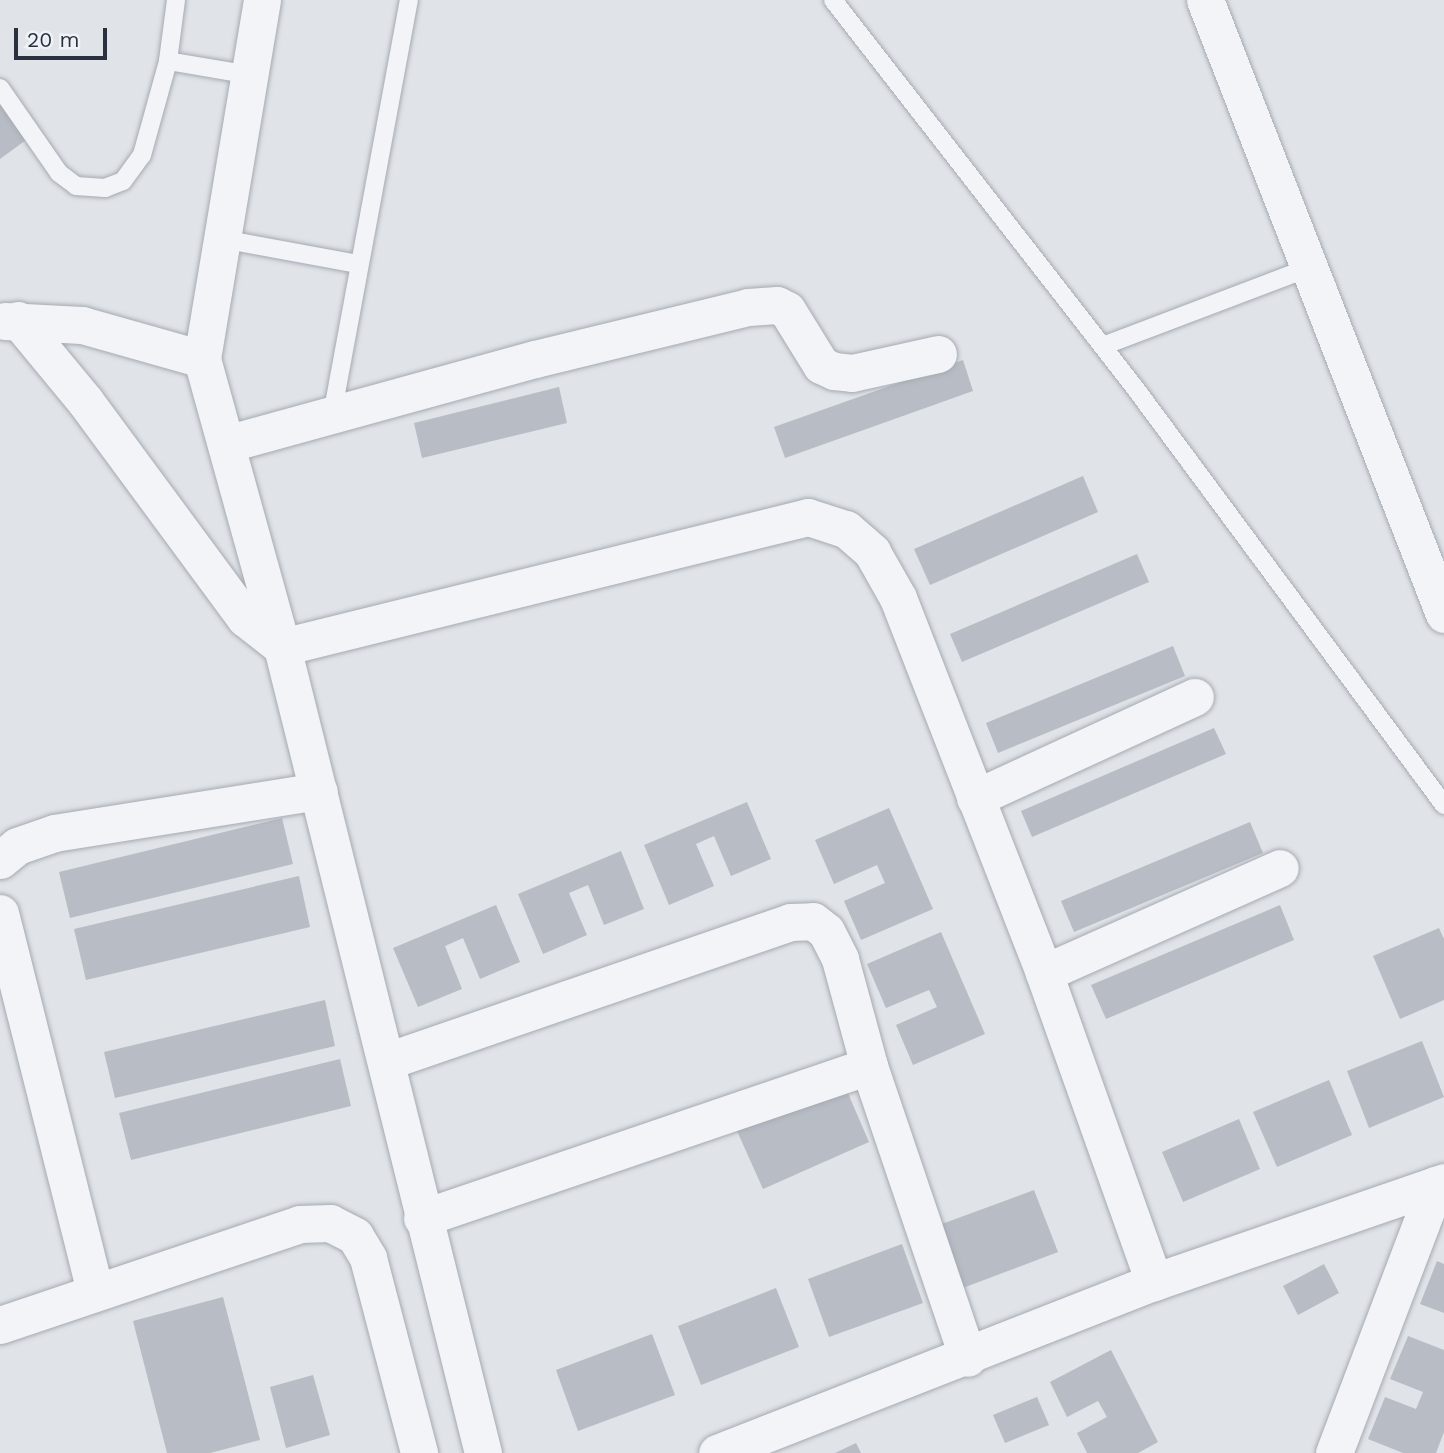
<!DOCTYPE html>
<style>
body{margin:0}
#map{position:relative;width:1444px;height:1453px;overflow:hidden;background:#e0e3e8;font-family:"Work Sans",sans-serif}
div>[style]{position:absolute}
.building>*{inset:0;background:#b7bcc5}
.roads{filter:drop-shadow(0 0 2px #a5aab2) drop-shadow(0 0 2px #a5aab2)}
.service>*{height:18px;margin:-9px;padding:0 9px;transform-origin:9px;border-radius:9px;background:#f2f4f7}
.minor>*{height:37px;margin:-18.5px;padding:0 18.5px;transform-origin:18.5px;border-radius:18.5px;background:#f2f4f7}
span{translate:-50% -50%;white-space:nowrap;text-align:center;line-height:1.15;-webkit-text-stroke:7px #eff2f6;paint-order:stroke}
.scale{position:absolute;left:14px;top:28px;width:93px;height:32px;box-sizing:border-box;border:4px solid #29313f;border-top:0;padding-left:9px;font-size:21px;line-height:24px;white-space:nowrap;color:#29313f;-webkit-text-stroke:5px #eff2f6;paint-order:stroke}
</style>
<div id="map">
<div class="building">
<i style="clip-path:polygon(0 104px,26px 140px,0 159px)"></i>
<i style="clip-path:polygon(963px 360px,973px 391px,785px 458px,774px 427px)"></i>
<i style="clip-path:polygon(559px 387px,567px 423px,422px 458px,414px 423px)"></i>
<i style="clip-path:polygon(1083px 476px,1098px 512px,930px 585px,914px 549px)"></i>
<i style="clip-path:polygon(1137px 554px,1149px 582px,962px 662px,950px 634px)"></i>
<i style="clip-path:polygon(1173px 646px,1185px 676px,998px 753px,986px 723px)"></i>
<i style="clip-path:polygon(1214px 728px,1226px 754px,1032px 837px,1021px 811px)"></i>
<i style="clip-path:polygon(747px 802px,771px 859px,731px 876px,714px 836px,696px 844px,714px 886px,669px 905px,644px 845px)"></i>
<i style="clip-path:polygon(889px 808px,933px 909px,861px 940px,844px 901px,885px 883px,877px 865px,834px 884px,815px 840px)"></i>
<i style="clip-path:polygon(282px 818px,293px 864px,70px 918px,59px 872px)"></i>
<i style="clip-path:polygon(1250px 822px,1263px 853px,1074px 932px,1061px 901px)"></i>
<i style="clip-path:polygon(621px 851px,644px 909px,604px 925px,588px 885px,569px 893px,587px 935px,543px 954px,518px 894px)"></i>
<i style="clip-path:polygon(299px 876px,310px 927px,86px 980px,74px 929px)"></i>
<i style="clip-path:polygon(496px 905px,520px 962px,480px 979px,463px 938px,445px 946px,462px 989px,418px 1007px,393px 948px)"></i>
<i style="clip-path:polygon(1280px 905px,1294px 940px,1106px 1019px,1091px 985px)"></i>
<i style="clip-path:polygon(1439px 928px,1444px 939px,1444px 1000px,1400px 1019px,1373px 956px)"></i>
<i style="clip-path:polygon(941px 932px,985px 1034px,913px 1065px,896px 1025px,937px 1007px,929px 990px,886px 1008px,867px 964px)"></i>
<i style="clip-path:polygon(325px 1000px,335px 1046px,115px 1098px,104px 1052px)"></i>
<i style="clip-path:polygon(1422px 1041px,1444px 1097px,1369px 1128px,1347px 1071px)"></i>
<i style="clip-path:polygon(340px 1059px,351px 1106px,131px 1160px,119px 1113px)"></i>
<i style="clip-path:polygon(1329px 1080px,1352px 1135px,1277px 1167px,1253px 1112px)"></i>
<i style="clip-path:polygon(844px 1084px,869px 1142px,763px 1189px,737px 1131px)"></i>
<i style="clip-path:polygon(1239px 1119px,1260px 1169px,1183px 1202px,1162px 1152px)"></i>
<i style="clip-path:polygon(1034px 1190px,1058px 1252px,955px 1291px,931px 1228px)"></i>
<i style="clip-path:polygon(902px 1244px,923px 1303px,829px 1337px,808px 1279px)"></i>
<i style="clip-path:polygon(1437px 1261px,1444px 1264px,1444px 1313px,1420px 1304px)"></i>
<i style="clip-path:polygon(1324px 1264px,1339px 1293px,1298px 1315px,1283px 1286px)"></i>
<i style="clip-path:polygon(776px 1288px,799px 1347px,701px 1385px,678px 1326px)"></i>
<i style="clip-path:polygon(223px 1297px,260px 1440px,210px 1453px,167px 1453px,133px 1321px)"></i>
<i style="clip-path:polygon(652px 1334px,675px 1395px,578px 1431px,556px 1370px)"></i>
<i style="clip-path:polygon(1408px 1336px,1444px 1350px,1444px 1432px,1436px 1453px,1403px 1453px,1368px 1439px,1385px 1397px,1416px 1409px,1423px 1392px,1390px 1379px)"></i>
<i style="clip-path:polygon(1111px 1350px,1158px 1442px,1138px 1453px,1087px 1453px,1077px 1433px,1107px 1417px,1098px 1401px,1067px 1417px,1050px 1382px)"></i>
<i style="clip-path:polygon(313px 1375px,330px 1435px,286px 1448px,270px 1387px)"></i>
<i style="clip-path:polygon(1037px 1397px,1049px 1425px,1005px 1443px,993px 1415px)"></i>
<i style="clip-path:polygon(856px 1443px,861px 1453px,835px 1453px)"></i>
</div>
<div class="roads">
<div class="service">
<i style="left:176px;top:0;width:62px;rotate:97.5deg"></i>
<i style="left:168px;top:61px;width:83px;rotate:9.7deg"></i>
<i style="left:833px;top:0;width:497px;rotate:52.1deg"></i>
<i style="left:1138px;top:392px;width:514px;rotate:53.46deg"></i>
<i style="left:0;top:88px;width:103px;rotate:55.2deg"></i>
<i style="left:59px;top:173px;width:21px;rotate:37deg"></i>
<i style="left:76px;top:186px;width:29px;rotate:4deg"></i>
<i style="left:105px;top:188px;width:19px;rotate:-21deg"></i>
<i style="left:123px;top:181px;width:32px;rotate:-54deg"></i>
<i style="left:142px;top:155px;width:98px;rotate:-74.5deg"></i>
<i style="left:222px;top:239px;width:138px;rotate:10.4deg"></i>
<i style="left:1103px;top:346px;width:219px;rotate:-20.8deg"></i>
<i style="left:332px;top:415px;width:422px;rotate:-79.5deg"></i>
</div>
<div class="minor">
<i style="left:262px;top:0;width:364px;rotate:99.5deg"></i>
<i style="left:202px;top:359px;width:299px;rotate:74.5deg"></i>
<i style="left:1205px;top:0;width:659px;rotate:68.73deg"></i>
<i style="left:18px;top:320px;width:105px;rotate:50.4deg"></i>
<i style="left:85px;top:401px;width:270px;rotate:53.6deg"></i>
<i style="left:245px;top:618px;width:47px;rotate:38.1deg"></i>
<i style="left:5px;top:321px;width:77px;rotate:3deg"></i>
<i style="left:82px;top:325px;width:125px;rotate:15.8deg"></i>
<i style="left:226px;top:444px;width:320px;rotate:-15.4deg"></i>
<i style="left:535px;top:359px;width:219px;rotate:-13.7deg"></i>
<i style="left:748px;top:307px;width:29px;rotate:-4deg"></i>
<i style="left:777px;top:305px;width:11px;rotate:27deg"></i>
<i style="left:787px;top:310px;width:65px;rotate:58.3deg"></i>
<i style="left:821px;top:365px;width:14px;rotate:25deg"></i>
<i style="left:834px;top:371px;width:18px;rotate:6deg"></i>
<i style="left:852px;top:373px;width:88px;rotate:-12.5deg"></i>
<i style="left:975px;top:798px;width:242px;rotate:-24.7deg"></i>
<i style="left:0;top:860px;width:22px;rotate:-39deg"></i>
<i style="left:17px;top:846px;width:39px;rotate:-19deg"></i>
<i style="left:54px;top:833px;width:268px;rotate:-9deg"></i>
<i style="left:0;top:913px;width:391px;rotate:75.9deg"></i>
<i style="left:1044px;top:973px;width:258px;rotate:-24deg"></i>
<i style="left:387px;top:1061px;width:426px;rotate:-19deg"></i>
<i style="left:790px;top:922px;width:23px;rotate:-2deg"></i>
<i style="left:813px;top:921px;width:16px;rotate:38deg"></i>
<i style="left:826px;top:931px;width:31px;rotate:63deg"></i>
<i style="left:840px;top:959px;width:111px;rotate:74.8deg"></i>
<i style="left:869px;top:1066px;width:308px;rotate:71.3deg"></i>
<i style="left:422px;top:1218px;width:472px;rotate:-18.8deg"></i>
<i style="left:0;top:1325px;width:317px;rotate:-18.6deg"></i>
<i style="left:300px;top:1224px;width:30px;rotate:-2deg"></i>
<i style="left:330px;top:1223px;width:28px;rotate:27deg"></i>
<i style="left:355px;top:1236px;width:26px;rotate:59deg"></i>
<i style="left:368px;top:1258px;width:202px;rotate:75.3deg"></i>
<i style="left:483px;top:1453px;width:831px;rotate:-104deg"></i>
<i style="left:282px;top:647px;width:542px;rotate:-13.88deg"></i>
<i style="left:808px;top:517px;width:40px;rotate:18deg"></i>
<i style="left:846px;top:529px;width:35px;rotate:41deg"></i>
<i style="left:872px;top:552px;width:53px;rotate:60.5deg"></i>
<i style="left:898px;top:598px;width:402px;rotate:68.7deg"></i>
<i style="left:1044px;top:973px;width:328px;rotate:70.4deg"></i>
<i style="left:717px;top:1453px;width:469px;rotate:-21.4deg"></i>
<i style="left:1154px;top:1282px;width:307px;rotate:-19deg"></i>
<i style="left:1334px;top:1453px;width:287px;rotate:-69.2deg"></i>
</div>
</div>
<div class="scale">20 m</div>
</div>
